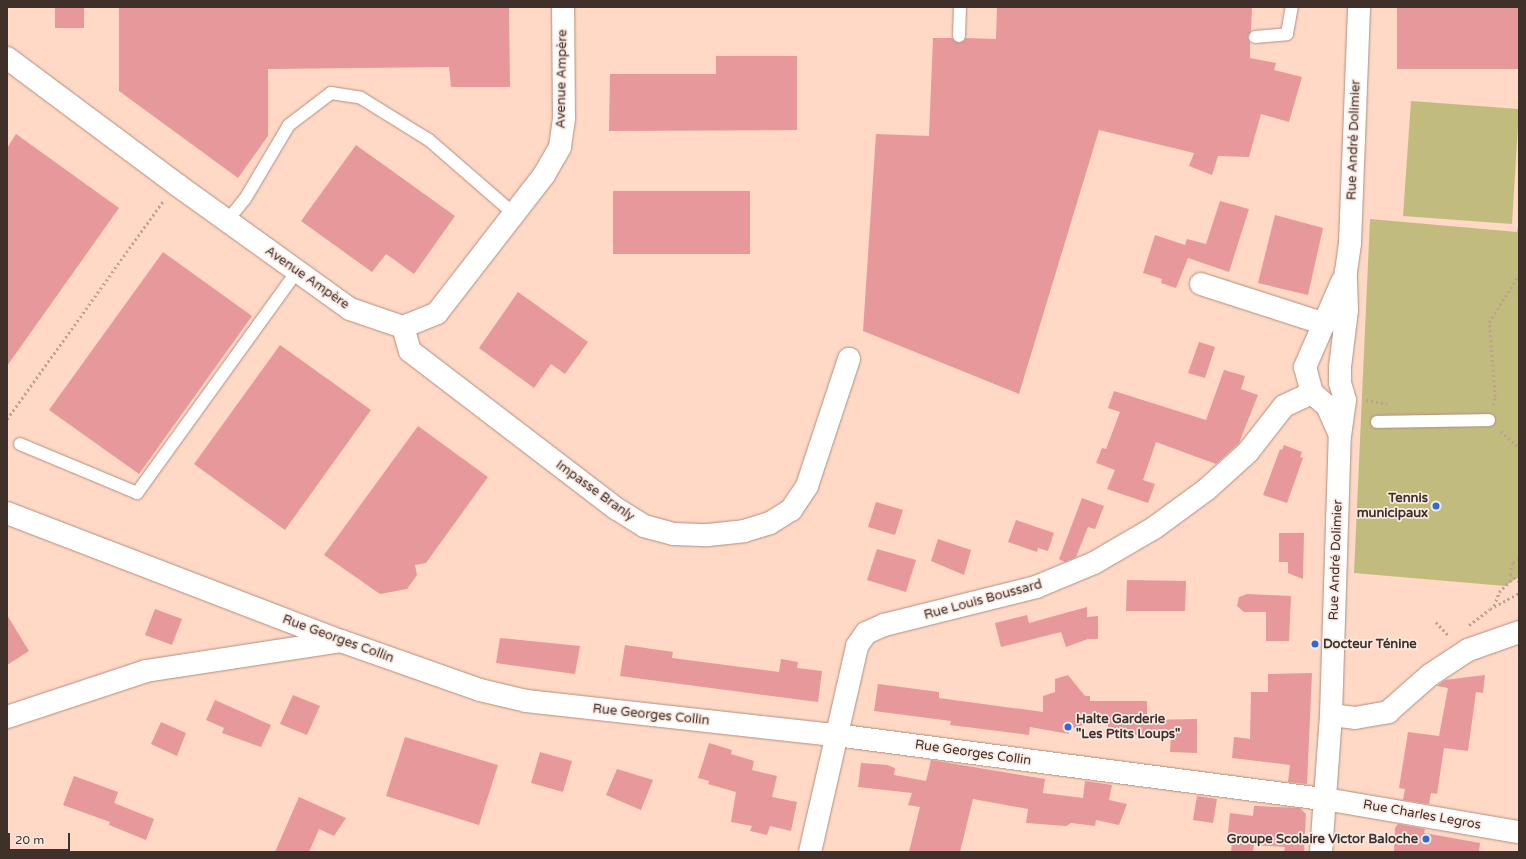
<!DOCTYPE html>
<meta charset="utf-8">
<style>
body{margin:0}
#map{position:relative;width:1526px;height:859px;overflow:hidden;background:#ffd8c6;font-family:"Varela Round",sans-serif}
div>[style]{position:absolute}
.green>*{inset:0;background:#c1bc7e}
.building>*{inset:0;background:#e6989b}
.path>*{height:2.5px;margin-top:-1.25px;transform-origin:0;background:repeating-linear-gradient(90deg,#bfa092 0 2px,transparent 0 5px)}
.roads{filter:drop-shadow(0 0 1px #b28e7e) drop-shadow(0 0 1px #b28e7e)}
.service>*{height:12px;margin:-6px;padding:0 6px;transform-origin:6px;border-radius:6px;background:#fff}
.minor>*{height:22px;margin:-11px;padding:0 11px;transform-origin:11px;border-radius:11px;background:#fff}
.tertiary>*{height:22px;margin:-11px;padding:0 11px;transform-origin:11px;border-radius:11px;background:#fff}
.dots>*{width:11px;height:11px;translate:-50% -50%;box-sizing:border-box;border:2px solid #faeae3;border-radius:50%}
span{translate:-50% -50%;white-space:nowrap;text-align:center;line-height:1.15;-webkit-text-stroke:3.5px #faeae3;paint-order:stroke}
.street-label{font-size:13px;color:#3f3029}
.poi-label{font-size:13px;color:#3f3029;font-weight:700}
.right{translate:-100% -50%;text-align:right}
.left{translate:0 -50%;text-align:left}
.frame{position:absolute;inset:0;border:8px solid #3f3029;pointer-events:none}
.scale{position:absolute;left:8px;top:833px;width:62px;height:18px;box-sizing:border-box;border:2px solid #3f3029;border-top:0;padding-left:5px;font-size:12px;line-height:14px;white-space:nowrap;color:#3f3029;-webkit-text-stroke:3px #faeae3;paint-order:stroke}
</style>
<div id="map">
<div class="green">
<i style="clip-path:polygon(1411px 101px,1519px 109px,1512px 224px,1403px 216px)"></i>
<i style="clip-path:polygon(1370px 219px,1517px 232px,1519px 220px,1519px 577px,1505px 586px,1354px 573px)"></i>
</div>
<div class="building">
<i style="clip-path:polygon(55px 7px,84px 7px,84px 28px,55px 28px)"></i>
<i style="clip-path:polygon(119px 7px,509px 7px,510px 87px,451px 87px,449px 67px,268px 69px,268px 136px,238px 178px,119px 91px)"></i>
<i style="clip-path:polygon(997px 7px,1252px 7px,1251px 31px,1248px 37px,1250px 43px,1250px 58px,1276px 63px,1274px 70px,1302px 77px,1289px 122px,1261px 114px,1249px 157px,1218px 156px,1212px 175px,1189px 166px,1194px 153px,1099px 130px,1019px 394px,863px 331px,876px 134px,929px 136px,933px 38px,952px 38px,959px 43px,966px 38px,996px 39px)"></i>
<i style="clip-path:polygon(1397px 7px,1519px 7px,1519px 69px,1397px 69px)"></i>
<i style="clip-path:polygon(716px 56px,797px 56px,797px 130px,609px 131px,610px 74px,716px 74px)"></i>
<i style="clip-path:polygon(16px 134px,119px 208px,7px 366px,7px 148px)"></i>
<i style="clip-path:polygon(356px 145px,455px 216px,414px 274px,386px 254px,372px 272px,301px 221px)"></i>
<i style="clip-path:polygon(613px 191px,750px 191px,750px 254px,613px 254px)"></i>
<i style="clip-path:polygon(1220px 201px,1249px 209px,1229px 272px,1188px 258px,1176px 288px,1161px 283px,1162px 279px,1143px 273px,1155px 235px,1185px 245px,1187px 239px,1206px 244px)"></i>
<i style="clip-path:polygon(1275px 215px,1323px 228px,1308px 295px,1258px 283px)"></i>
<i style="clip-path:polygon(163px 252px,252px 316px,139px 474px,49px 410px)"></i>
<i style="clip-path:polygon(518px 292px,588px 342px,565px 374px,551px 364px,534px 388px,479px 348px)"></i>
<i style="clip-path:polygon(1199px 342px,1215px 347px,1205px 378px,1188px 373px)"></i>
<i style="clip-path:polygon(280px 345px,371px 410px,285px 530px,194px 464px)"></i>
<i style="clip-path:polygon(1224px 370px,1245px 376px,1241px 389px,1258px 395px,1239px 443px,1216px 464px,1156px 442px,1143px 480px,1155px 484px,1148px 503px,1107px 489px,1115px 470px,1096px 463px,1102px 448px,1106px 449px,1120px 412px,1108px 408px,1114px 391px,1206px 420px)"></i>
<i style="clip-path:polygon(418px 426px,488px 477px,426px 563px,415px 565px,417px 575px,407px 589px,380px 594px,324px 555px)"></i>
<i style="clip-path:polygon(1284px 445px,1302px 452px,1300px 457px,1303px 458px,1287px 503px,1263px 495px,1280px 449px,1282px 450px)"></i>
<i style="clip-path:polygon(1082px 498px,1104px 506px,1095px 529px,1088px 527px,1076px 557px,1065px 562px,1059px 559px)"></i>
<i style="clip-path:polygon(876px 502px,903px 510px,895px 535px,868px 527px)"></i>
<i style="clip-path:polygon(1016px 520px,1054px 533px,1048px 551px,1038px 548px,1037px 552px,1008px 542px)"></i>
<i style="clip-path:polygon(1279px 533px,1304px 533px,1303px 579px,1288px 573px,1288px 562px,1279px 562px)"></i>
<i style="clip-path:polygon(938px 539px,971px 550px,964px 575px,931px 561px)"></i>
<i style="clip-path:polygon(877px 549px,916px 560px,906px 592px,867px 580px)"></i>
<i style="clip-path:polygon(1127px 580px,1186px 581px,1185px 611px,1126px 611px)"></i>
<i style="clip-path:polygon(1247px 594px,1291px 596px,1289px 641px,1266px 641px,1266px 612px,1244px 612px,1237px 606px,1239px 597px)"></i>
<i style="clip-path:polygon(1087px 607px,1087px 617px,1098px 616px,1098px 639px,1088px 639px,1066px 647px,1061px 632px,1001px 647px,995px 623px,1027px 615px,1029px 623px)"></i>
<i style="clip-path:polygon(155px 609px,182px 619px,172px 645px,145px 635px)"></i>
<i style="clip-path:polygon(7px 615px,29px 651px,7px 665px)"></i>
<i style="clip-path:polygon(500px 638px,580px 646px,575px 674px,496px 663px)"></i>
<i style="clip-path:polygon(625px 645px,673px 652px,672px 658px,779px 672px,781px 659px,798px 662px,797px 668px,822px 671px,818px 702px,620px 676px)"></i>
<i style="clip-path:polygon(1312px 673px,1307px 784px,1288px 782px,1290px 765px,1232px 758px,1234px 737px,1250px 739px,1251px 692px,1268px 692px,1268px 674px)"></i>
<i style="clip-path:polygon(1068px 675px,1085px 696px,1090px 696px,1090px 701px,1147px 701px,1147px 720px,1197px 719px,1197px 753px,1170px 752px,1171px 735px,1108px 735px,1108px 716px,1069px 730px,1069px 734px,1030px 727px,1029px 735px,950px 725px,951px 721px,874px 711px,878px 684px,939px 692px,939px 698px,1043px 712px,1043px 696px,1055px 692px,1055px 679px)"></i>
<i style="clip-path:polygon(1485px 675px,1483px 693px,1476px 692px,1468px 751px,1444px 748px,1437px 794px,1431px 793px,1429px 804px,1403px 800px,1405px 789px,1399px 788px,1408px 732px,1439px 736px,1448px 688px,1437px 686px,1445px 680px)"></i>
<i style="clip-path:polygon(293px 695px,320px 706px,307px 735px,280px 724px)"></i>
<i style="clip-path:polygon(215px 700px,271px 725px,261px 747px,222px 733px,224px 728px,206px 720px)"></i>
<i style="clip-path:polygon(161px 722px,186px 733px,177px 756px,151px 744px)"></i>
<i style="clip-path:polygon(405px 737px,498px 765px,479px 825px,386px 796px)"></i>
<i style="clip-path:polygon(709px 743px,732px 750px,731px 754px,754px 761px,752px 770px,777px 776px,772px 797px,797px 802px,791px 831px,770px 826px,767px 835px,750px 831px,752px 826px,731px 822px,736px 792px,708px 784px,709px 781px,698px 778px)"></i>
<i style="clip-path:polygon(540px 752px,572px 761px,563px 792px,531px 783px)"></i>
<i style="clip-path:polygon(931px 760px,1045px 779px,1043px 793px,1083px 798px,1085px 781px,1112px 785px,1109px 800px,1127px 804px,1119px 825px,1096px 820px,1095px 826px,1071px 823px,1066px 826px,1026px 823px,1028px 809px,973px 799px,960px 852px,909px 852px,920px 807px,908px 805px,912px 793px,858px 787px,861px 763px,887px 765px,895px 768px,894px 775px,926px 781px)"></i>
<i style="clip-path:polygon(617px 769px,653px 780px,641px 810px,606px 795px)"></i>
<i style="clip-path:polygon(74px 776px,118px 792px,114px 803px,154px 819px,146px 840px,109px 825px,110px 822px,63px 805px)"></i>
<i style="clip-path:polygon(1197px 796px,1217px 799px,1213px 823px,1193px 820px)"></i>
<i style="clip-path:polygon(299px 797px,346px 818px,334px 836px,319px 829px,309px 852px,275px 852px)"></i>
<i style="clip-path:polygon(1254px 806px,1300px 808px,1306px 814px,1304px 852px,1284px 852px,1285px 847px,1254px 845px,1253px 852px,1231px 852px,1232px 842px,1227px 842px,1230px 813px,1253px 816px)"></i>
<i style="clip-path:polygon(1398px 824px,1425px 829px,1424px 833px,1480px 843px,1479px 852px,1394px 852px,1395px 828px)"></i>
</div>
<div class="path">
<i style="left:1366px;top:400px;width:22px;rotate:10deg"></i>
<i style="left:1493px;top:405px;width:8px;rotate:-76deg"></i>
<i style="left:1495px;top:397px;width:75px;rotate:-94.6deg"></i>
<i style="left:1489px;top:322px;width:56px;rotate:-57.4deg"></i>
<i style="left:7px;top:419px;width:269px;rotate:-54.4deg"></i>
<i style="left:1501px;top:431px;width:25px;rotate:43deg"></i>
<i style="left:1519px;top:559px;width:7px;rotate:146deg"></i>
<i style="left:1513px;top:563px;width:11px;rotate:105deg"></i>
<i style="left:1510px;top:574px;width:11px;rotate:38deg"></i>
<i style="left:1494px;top:606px;width:15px;rotate:-70deg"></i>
<i style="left:1499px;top:592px;width:21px;rotate:-45deg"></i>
<i style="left:1436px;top:622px;width:19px;rotate:47deg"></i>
<i style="left:1469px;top:625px;width:26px;rotate:-37deg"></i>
<i style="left:1490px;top:609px;width:33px;rotate:-29deg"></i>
</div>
<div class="roads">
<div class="service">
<i style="left:959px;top:36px;width:29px;rotate:-88deg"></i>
<i style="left:1255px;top:37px;width:32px;rotate:-5deg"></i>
<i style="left:1287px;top:34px;width:27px;rotate:-80deg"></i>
<i style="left:227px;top:221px;width:28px;rotate:-51deg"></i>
<i style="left:245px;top:199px;width:86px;rotate:-59.3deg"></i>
<i style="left:289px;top:125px;width:53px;rotate:-37.3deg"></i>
<i style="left:331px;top:93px;width:30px;rotate:9deg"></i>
<i style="left:361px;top:98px;width:80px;rotate:31.7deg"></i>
<i style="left:429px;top:140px;width:113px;rotate:41deg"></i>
<i style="left:1377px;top:422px;width:112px;rotate:-1deg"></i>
<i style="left:20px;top:444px;width:127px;rotate:22.7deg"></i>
<i style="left:137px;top:493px;width:274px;rotate:-54.2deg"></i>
</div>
<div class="minor">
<i style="left:7px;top:58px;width:211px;rotate:36.7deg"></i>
<i style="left:176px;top:184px;width:214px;rotate:35.7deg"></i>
<i style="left:350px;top:309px;width:56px;rotate:18.8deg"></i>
<i style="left:403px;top:327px;width:37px;rotate:-22deg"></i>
<i style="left:437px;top:313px;width:175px;rotate:-52.2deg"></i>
<i style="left:544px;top:175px;width:32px;rotate:-60deg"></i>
<i style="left:560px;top:147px;width:30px;rotate:-82deg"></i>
<i style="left:564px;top:117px;width:110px;rotate:-90.5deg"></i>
<i style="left:1201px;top:284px;width:130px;rotate:17.9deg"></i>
<i style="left:403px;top:327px;width:25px;rotate:74deg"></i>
<i style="left:410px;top:351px;width:260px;rotate:37.4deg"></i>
<i style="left:617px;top:509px;width:32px;rotate:32deg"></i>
<i style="left:644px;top:526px;width:31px;rotate:15deg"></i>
<i style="left:674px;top:534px;width:34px;rotate:2deg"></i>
<i style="left:708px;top:535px;width:36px;rotate:-6deg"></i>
<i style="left:744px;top:531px;width:27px;rotate:-17deg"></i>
<i style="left:770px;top:523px;width:25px;rotate:-32deg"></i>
<i style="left:791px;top:510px;width:29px;rotate:-56deg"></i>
<i style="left:807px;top:486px;width:134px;rotate:-71.7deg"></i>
<i style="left:7px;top:717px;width:146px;rotate:-18.3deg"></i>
<i style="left:146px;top:671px;width:197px;rotate:-8.7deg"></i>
<i style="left:1325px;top:799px;width:197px;rotate:9.7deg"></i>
<i style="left:810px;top:852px;width:211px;rotate:-77.1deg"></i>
<i style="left:857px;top:646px;width:16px;rotate:-55deg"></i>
<i style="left:866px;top:633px;width:20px;rotate:-24deg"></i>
<i style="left:884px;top:625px;width:157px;rotate:-14deg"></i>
<i style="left:1036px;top:587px;width:63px;rotate:-22.5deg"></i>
<i style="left:1094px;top:563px;width:69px;rotate:-30.3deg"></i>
<i style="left:1154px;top:528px;width:64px;rotate:-36.2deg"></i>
<i style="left:1206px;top:490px;width:57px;rotate:-42.1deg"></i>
<i style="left:1248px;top:452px;width:58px;rotate:-52deg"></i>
<i style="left:1284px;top:406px;width:31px;rotate:-25deg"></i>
</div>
<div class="tertiary">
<i style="left:1340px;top:435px;width:32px;rotate:-114deg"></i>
<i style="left:1327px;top:406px;width:20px;rotate:-139deg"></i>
<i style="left:1312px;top:393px;width:27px;rotate:-105deg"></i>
<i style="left:1305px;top:367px;width:93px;rotate:-66.5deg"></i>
<i style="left:7px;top:513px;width:358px;rotate:21deg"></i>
<i style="left:341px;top:641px;width:147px;rotate:19.4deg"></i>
<i style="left:480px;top:690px;width:47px;rotate:13.4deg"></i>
<i style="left:526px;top:701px;width:312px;rotate:6.3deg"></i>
<i style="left:836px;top:735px;width:493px;rotate:7.5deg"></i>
<i style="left:1331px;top:715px;width:24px;rotate:7deg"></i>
<i style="left:1355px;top:718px;width:34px;rotate:-10deg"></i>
<i style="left:1388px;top:712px;width:56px;rotate:-41.4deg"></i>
<i style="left:1430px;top:675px;width:45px;rotate:-33.3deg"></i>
<i style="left:1468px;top:650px;width:54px;rotate:-19.4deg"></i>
<i style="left:1321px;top:852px;width:137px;rotate:-85.8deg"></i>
<i style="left:1331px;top:715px;width:279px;rotate:-88.2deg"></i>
<i style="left:1340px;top:436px;width:36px;rotate:-82deg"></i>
<i style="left:1345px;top:400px;width:18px;rotate:-106deg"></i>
<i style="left:1340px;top:383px;width:16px;rotate:-90deg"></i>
<i style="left:1340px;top:367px;width:57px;rotate:-83deg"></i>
<i style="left:1347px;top:310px;width:38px;rotate:-92deg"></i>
<i style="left:1346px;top:272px;width:29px;rotate:-82deg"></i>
<i style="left:1350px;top:243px;width:236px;rotate:-87.8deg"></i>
</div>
</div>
<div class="dots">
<i style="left:1436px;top:506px;background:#2c6bd8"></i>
<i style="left:1315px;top:644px;background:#2c6bd8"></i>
<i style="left:1068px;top:727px;background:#2c6bd8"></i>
<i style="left:1426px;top:839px;background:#2c6bd8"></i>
</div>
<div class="street-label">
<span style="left:562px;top:79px;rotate:-89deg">Avenue Ampère</span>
<span style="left:1354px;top:140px;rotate:-88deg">Rue André Dolimier</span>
<span style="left:307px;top:278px;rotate:35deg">Avenue Ampère</span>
<span style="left:595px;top:491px;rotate:36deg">Impasse Branly</span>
<span style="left:1336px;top:560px;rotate:-88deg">Rue André Dolimier</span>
<span style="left:983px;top:600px;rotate:-15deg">Rue Louis Boussard</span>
<span style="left:338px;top:639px;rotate:20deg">Rue Georges Collin</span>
<span style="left:651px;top:715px;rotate:6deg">Rue Georges Collin</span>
<span style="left:973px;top:753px;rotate:8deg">Rue Georges Collin</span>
<span style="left:1422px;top:815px;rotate:10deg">Rue Charles Legros</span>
</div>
<div class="poi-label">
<span class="right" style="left:1428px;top:506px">Tennis<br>municipaux</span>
<span class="left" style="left:1323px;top:644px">Docteur Ténine</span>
<span class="left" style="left:1076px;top:727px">Halte Garderie<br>"Les Ptits Loups"</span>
<span class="right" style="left:1418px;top:839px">Groupe Scolaire Victor Baloche</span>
</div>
<div class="frame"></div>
<div class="scale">20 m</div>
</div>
